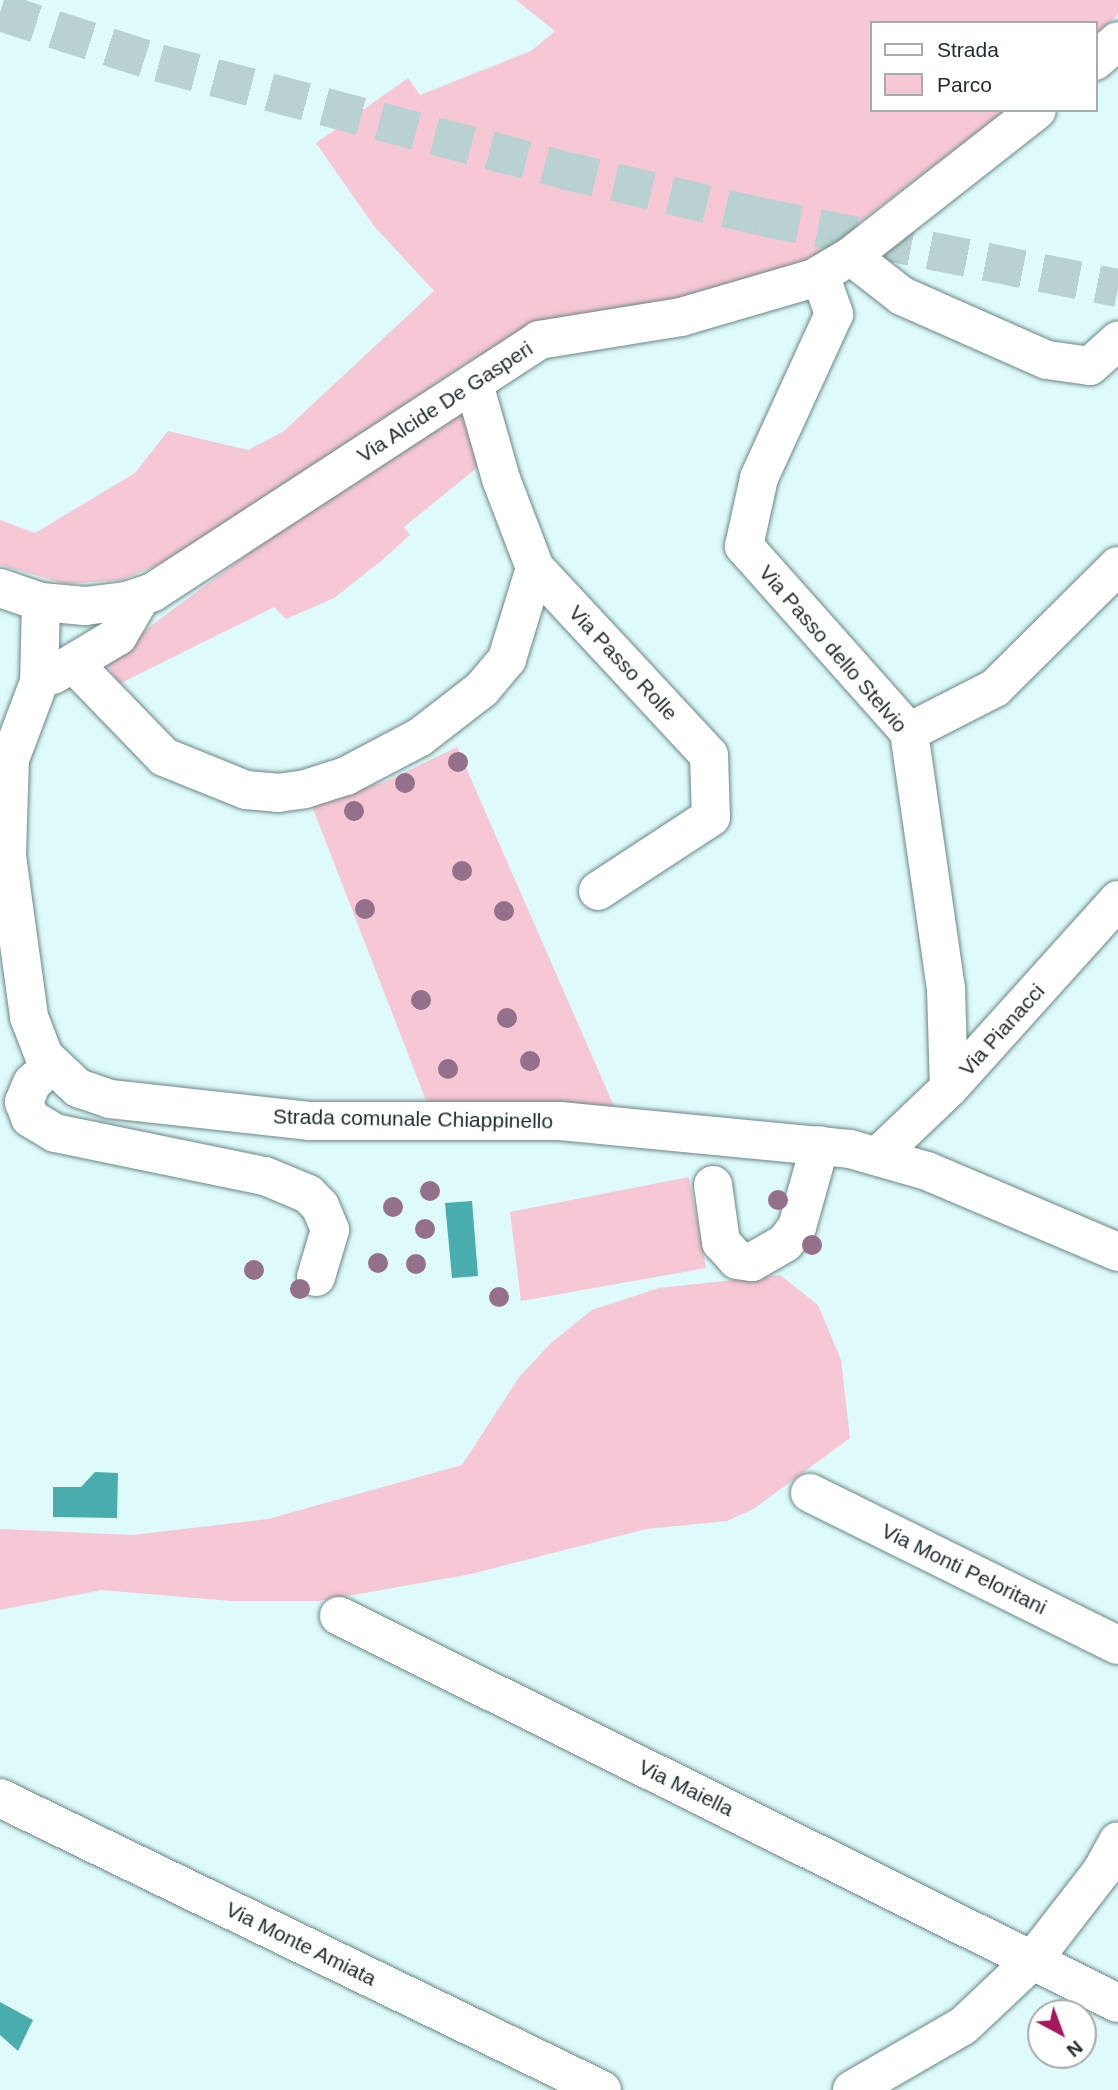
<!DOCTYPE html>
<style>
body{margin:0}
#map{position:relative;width:1118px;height:2090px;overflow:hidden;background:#defafa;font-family:Arial,sans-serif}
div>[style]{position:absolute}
.green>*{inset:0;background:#f6c7d5}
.water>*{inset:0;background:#49adad}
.highway-tunnel>*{height:38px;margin-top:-19px;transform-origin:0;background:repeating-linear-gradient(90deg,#b8d1d1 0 38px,transparent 0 57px)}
.roads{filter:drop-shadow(0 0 2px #6c8686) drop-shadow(0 0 2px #6c8686)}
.minor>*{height:38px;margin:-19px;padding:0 19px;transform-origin:19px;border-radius:19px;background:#fff}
.trees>*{width:20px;height:20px;margin:-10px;border-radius:50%;background:#95708a}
span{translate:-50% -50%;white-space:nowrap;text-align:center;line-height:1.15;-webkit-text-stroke:5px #fff;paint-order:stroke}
.street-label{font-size:21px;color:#222d2d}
.legend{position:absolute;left:870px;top:21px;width:228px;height:91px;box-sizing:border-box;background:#fff;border:2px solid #a7abab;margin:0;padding:9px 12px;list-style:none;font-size:21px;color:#222d2d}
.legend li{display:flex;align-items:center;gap:14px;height:35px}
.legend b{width:35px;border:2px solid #a7abab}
.north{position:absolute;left:1027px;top:1999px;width:70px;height:70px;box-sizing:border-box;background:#fff;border:2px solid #a7abab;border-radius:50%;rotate:139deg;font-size:19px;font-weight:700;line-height:28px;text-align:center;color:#222d2d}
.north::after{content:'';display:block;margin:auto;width:24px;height:32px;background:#a5185c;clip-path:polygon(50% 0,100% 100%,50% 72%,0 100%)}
</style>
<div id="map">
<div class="green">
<i style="clip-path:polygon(516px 0,1118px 0,1118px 14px,1095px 36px,1095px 23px,871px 23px,871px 110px,1006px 110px,818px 254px,782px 272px,515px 337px,466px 363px,201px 547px,121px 580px,66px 584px,0 565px,0 520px,35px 533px,135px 473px,168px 431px,248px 450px,284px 431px,434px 291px,374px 226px,316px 143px,408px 78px,420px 95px,531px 51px,555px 31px)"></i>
<i style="clip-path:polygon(473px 398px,489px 458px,404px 527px,410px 535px,381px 561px,334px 598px,286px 619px,274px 607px,119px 684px,105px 660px,261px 544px)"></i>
<i style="clip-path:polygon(457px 747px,617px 1113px,427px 1103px,310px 801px,383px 783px)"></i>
<i style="clip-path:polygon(689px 1177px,706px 1268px,521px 1301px,510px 1212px)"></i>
<i style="clip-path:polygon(780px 1275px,818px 1305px,841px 1360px,850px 1438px,755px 1508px,727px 1521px,646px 1529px,471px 1574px,319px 1601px,231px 1601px,101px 1590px,0 1610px,0 1529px,133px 1535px,268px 1519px,462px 1465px,520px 1376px,551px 1343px,592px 1310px,659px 1288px)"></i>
</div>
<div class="water">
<i style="clip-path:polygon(472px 1201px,478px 1276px,452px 1278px,445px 1203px)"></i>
<i style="clip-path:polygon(95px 1472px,118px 1473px,117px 1518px,53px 1517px,53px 1487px,81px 1487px)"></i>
<i style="clip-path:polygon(0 2002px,33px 2020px,18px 2051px,0 2035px)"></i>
</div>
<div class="highway-tunnel">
<i style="left:0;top:12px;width:167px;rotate:17.8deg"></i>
<i style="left:159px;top:63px;width:414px;rotate:14.8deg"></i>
<i style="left:559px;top:169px;width:209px;rotate:13.3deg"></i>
<i style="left:762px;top:217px;width:363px;rotate:11.3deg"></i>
</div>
<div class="roads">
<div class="minor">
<i style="left:1095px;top:61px;width:30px;rotate:-41deg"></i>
<i style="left:851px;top:256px;width:65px;rotate:38.1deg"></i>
<i style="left:902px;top:296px;width:158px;rotate:23.8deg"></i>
<i style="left:1047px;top:360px;width:43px;rotate:7.9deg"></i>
<i style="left:1090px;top:366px;width:38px;rotate:-42deg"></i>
<i style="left:814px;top:278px;width:16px;rotate:45deg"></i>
<i style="left:825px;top:289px;width:27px;rotate:70deg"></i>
<i style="left:834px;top:314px;width:180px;rotate:114.6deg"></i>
<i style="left:759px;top:478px;width:70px;rotate:102.4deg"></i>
<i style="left:744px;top:546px;width:249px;rotate:48.4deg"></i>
<i style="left:909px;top:732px;width:260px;rotate:81.8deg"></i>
<i style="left:946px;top:989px;width:99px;rotate:88.3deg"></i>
<i style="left:474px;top:384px;width:99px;rotate:74.1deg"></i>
<i style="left:501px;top:479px;width:95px;rotate:69.1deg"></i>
<i style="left:535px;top:568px;width:255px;rotate:47.1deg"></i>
<i style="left:709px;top:755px;width:62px;rotate:88.2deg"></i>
<i style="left:711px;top:817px;width:135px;rotate:146.8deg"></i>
<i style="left:0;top:588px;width:43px;rotate:18.9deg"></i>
<i style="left:41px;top:602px;width:44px;rotate:5.2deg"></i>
<i style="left:85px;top:606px;width:41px;rotate:-7deg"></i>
<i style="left:126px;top:601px;width:28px;rotate:-18deg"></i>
<i style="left:153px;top:592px;width:461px;rotate:-33.1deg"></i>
<i style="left:539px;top:340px;width:144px;rotate:-9.2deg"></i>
<i style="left:681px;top:317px;width:139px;rotate:-16.3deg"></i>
<i style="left:814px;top:278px;width:43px;rotate:-30.7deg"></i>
<i style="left:851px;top:256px;width:236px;rotate:-38.1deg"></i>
<i style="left:41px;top:602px;width:80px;rotate:91.4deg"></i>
<i style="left:39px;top:682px;width:82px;rotate:110.6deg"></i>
<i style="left:10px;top:759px;width:97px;rotate:91.8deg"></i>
<i style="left:7px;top:856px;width:162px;rotate:82.2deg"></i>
<i style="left:29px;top:1017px;width:42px;rotate:69deg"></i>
<i style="left:44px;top:1056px;width:47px;rotate:43.3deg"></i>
<i style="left:78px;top:1088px;width:34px;rotate:19deg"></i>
<i style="left:110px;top:1099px;width:200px;rotate:6.3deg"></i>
<i style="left:309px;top:1121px;width:251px"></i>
<i style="left:560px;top:1121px;width:291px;rotate:5.5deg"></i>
<i style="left:850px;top:1149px;width:80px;rotate:15.9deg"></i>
<i style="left:927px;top:1171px;width:207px;rotate:23deg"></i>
<i style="left:75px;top:665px;width:128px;rotate:45.9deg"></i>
<i style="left:164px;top:757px;width:88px;rotate:21.9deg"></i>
<i style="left:246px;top:790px;width:32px;rotate:5deg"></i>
<i style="left:278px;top:793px;width:27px;rotate:-8deg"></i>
<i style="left:305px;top:789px;width:43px;rotate:-17.6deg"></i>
<i style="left:346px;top:776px;width:84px;rotate:-27.8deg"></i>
<i style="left:420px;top:737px;width:78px;rotate:-37.7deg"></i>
<i style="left:482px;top:689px;width:39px;rotate:-50deg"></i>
<i style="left:507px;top:659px;width:95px;rotate:-72.9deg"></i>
<i style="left:53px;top:675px;width:76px;rotate:-31deg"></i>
<i style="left:118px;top:636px;width:45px;rotate:-59.5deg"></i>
<i style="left:909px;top:732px;width:97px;rotate:-27.1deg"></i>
<i style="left:995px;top:688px;width:173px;rotate:-44.8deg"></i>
<i style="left:51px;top:1066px;width:25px;rotate:138deg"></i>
<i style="left:32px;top:1083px;width:21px;rotate:113deg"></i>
<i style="left:24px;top:1102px;width:17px;rotate:69deg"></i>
<i style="left:30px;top:1118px;width:29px;rotate:31deg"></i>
<i style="left:55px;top:1133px;width:214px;rotate:11.6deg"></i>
<i style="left:265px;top:1176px;width:47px;rotate:22.7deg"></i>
<i style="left:308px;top:1194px;width:17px;rotate:45deg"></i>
<i style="left:320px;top:1206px;width:26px;rotate:67deg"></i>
<i style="left:330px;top:1230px;width:49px;rotate:106.6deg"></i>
<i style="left:880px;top:1154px;width:95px;rotate:-43.7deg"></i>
<i style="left:949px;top:1088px;width:253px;rotate:-48deg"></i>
<i style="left:713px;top:1185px;width:58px;rotate:82deg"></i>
<i style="left:721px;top:1242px;width:24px;rotate:48deg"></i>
<i style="left:737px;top:1260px;width:15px;rotate:8deg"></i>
<i style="left:752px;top:1262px;width:38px;rotate:-30deg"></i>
<i style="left:785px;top:1243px;width:20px;rotate:-53deg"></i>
<i style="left:797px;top:1227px;width:85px;rotate:-74.3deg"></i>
<i style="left:810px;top:1493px;width:343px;rotate:26.3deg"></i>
<i style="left:339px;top:1616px;width:870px;rotate:26.42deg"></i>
<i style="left:0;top:1798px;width:669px;rotate:25.88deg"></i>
<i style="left:852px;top:2090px;width:128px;rotate:-30deg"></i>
<i style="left:963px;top:2026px;width:95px;rotate:-43.3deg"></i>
<i style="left:1032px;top:1961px;width:113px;rotate:-52.2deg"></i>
<i style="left:1101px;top:1872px;width:35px;rotate:-61deg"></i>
</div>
</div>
<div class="trees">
<i style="left:458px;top:762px"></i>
<i style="left:405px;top:783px"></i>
<i style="left:354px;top:811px"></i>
<i style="left:462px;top:871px"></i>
<i style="left:365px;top:909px"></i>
<i style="left:504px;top:911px"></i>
<i style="left:421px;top:1000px"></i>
<i style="left:507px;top:1018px"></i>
<i style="left:530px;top:1061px"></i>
<i style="left:448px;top:1069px"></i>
<i style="left:430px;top:1191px"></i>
<i style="left:778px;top:1200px"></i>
<i style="left:393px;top:1207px"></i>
<i style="left:425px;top:1229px"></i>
<i style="left:812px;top:1245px"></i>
<i style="left:378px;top:1263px"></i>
<i style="left:416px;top:1264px"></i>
<i style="left:254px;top:1270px"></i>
<i style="left:300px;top:1289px"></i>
<i style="left:499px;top:1297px"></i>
</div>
<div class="street-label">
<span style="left:445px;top:402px;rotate:-33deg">Via Alcide De Gasperi</span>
<span style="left:833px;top:649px;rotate:49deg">Via Passo dello Stelvio</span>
<span style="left:623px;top:663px;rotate:47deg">Via Passo Rolle</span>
<span style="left:1002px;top:1030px;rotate:-48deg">Via Pianacci</span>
<span style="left:413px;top:1119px;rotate:1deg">Strada comunale Chiappinello</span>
<span style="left:964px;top:1569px;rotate:26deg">Via Monti Peloritani</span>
<span style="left:686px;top:1788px;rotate:26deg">Via Maiella</span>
<span style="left:301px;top:1944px;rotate:26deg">Via Monte Amiata</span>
</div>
<ul class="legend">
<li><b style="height:9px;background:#fff"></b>Strada</li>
<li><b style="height:19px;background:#f6c7d5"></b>Parco</li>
</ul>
<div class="north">N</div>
</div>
